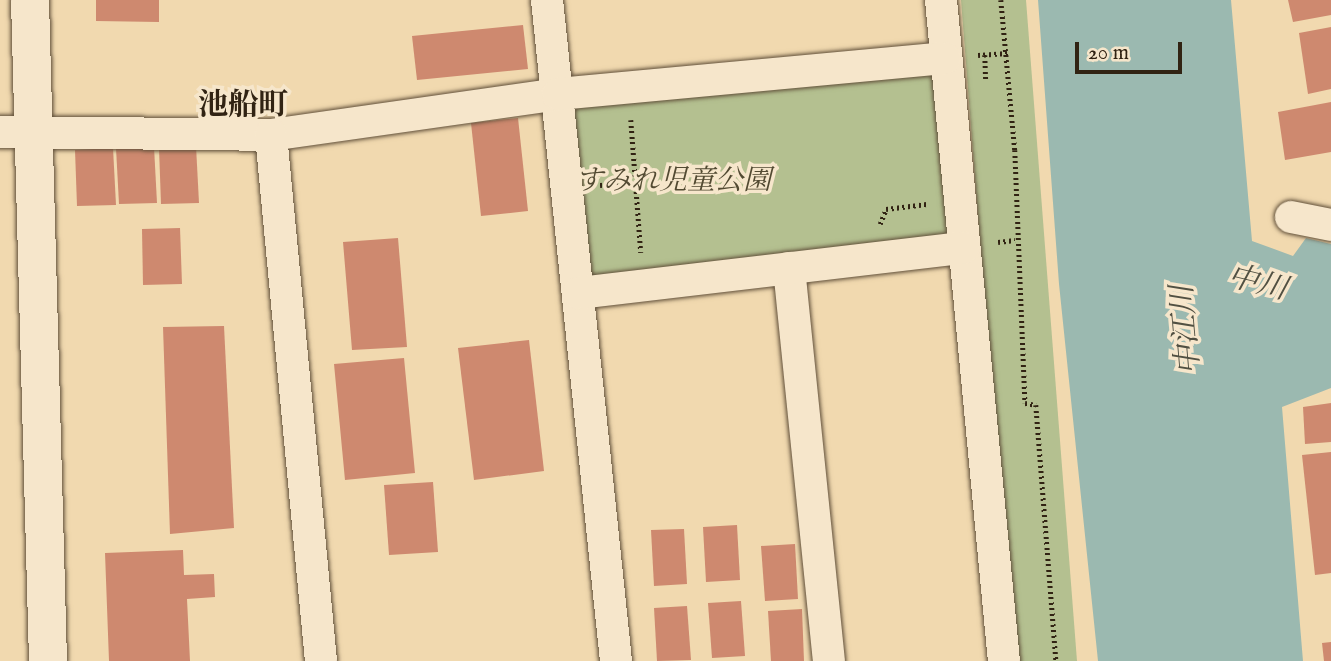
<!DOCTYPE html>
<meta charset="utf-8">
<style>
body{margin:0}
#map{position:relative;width:1331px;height:661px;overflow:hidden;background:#f1d9af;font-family:"IM FELL English","Noto Serif JP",serif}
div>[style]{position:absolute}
.green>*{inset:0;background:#b4c090}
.water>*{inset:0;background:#9bb9b0}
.building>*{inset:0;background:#ce896f}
.path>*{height:4.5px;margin-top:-2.25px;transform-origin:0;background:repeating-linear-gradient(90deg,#312313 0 2px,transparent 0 5.5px)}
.roads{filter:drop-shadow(0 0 2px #61503a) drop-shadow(0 0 2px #61503a)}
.minor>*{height:32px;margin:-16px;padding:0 16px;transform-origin:16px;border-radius:16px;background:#f6e6cb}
.tertiary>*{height:38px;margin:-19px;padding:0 19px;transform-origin:19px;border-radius:19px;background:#f6e6cb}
span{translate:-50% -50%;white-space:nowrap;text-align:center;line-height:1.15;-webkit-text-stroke:7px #f6e6cb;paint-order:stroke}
.park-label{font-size:28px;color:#524a32;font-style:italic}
.neighbourhood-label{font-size:30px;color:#312313;font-weight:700}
.water-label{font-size:30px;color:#515042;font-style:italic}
.scale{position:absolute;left:1075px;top:42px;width:107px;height:32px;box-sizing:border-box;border:4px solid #312313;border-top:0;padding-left:9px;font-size:21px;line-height:24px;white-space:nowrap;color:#312313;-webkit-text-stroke:5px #f6e6cb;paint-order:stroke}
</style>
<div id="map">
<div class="green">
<i style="clip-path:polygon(961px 0,1026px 0,1077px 661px,1013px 661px)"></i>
<i style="clip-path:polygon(938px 66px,956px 241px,589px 284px,567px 99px)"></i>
</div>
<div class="water">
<i style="clip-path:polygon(1038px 0,1231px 0,1252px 241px,1293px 256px,1306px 238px,1331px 244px,1331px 388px,1282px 407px,1303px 661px,1098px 661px,1059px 284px)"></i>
</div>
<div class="building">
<i style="clip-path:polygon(96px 0,159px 0,159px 22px,96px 21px)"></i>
<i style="clip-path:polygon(1288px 0,1331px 0,1331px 15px,1293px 22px)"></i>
<i style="clip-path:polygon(523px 25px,528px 69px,417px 80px,412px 36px)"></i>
<i style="clip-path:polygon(1331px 27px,1331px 89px,1308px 94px,1299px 33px)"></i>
<i style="clip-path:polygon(1331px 102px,1331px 152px,1285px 160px,1278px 112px)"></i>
<i style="clip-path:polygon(518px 118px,528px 211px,481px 216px,471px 123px)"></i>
<i style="clip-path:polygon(196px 146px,199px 203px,161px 204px,159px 148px)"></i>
<i style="clip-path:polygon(154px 147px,157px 203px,119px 204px,116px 148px)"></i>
<i style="clip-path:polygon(113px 148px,116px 205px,77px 206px,75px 150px)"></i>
<i style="clip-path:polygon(180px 228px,182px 284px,143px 285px,142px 229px)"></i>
<i style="clip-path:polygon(398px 238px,407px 347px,352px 350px,343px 242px)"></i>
<i style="clip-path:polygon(224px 326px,234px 528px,170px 534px,163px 327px)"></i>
<i style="clip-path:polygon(529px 340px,544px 471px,474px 480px,458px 348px)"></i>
<i style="clip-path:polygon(404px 358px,415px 473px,345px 480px,334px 364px)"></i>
<i style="clip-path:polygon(1331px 403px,1331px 442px,1305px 444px,1303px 407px)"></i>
<i style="clip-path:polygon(1331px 452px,1331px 573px,1315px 575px,1302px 455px)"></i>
<i style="clip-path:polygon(433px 482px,438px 552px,389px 555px,384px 485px)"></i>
<i style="clip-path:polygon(737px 525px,740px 580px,706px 582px,703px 527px)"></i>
<i style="clip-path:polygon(684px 529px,687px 584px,654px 586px,651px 530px)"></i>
<i style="clip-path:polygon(795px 544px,798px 599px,765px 601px,761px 546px)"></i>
<i style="clip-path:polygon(183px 550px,184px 575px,214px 574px,215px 597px,187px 599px,190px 661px,109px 661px,105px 553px)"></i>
<i style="clip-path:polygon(741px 601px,745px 656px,712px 658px,708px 603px)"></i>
<i style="clip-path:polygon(687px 606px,691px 660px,657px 661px,654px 608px)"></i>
<i style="clip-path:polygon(802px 609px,804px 661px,771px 661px,768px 611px)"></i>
<i style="clip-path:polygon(1331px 642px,1331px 661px,1324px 661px,1322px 643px)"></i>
</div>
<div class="path">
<i style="left:1001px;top:0;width:151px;rotate:84.7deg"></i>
<i style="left:1015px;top:150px;width:253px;rotate:87.7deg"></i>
<i style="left:1025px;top:403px;width:11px;rotate:10deg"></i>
<i style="left:1036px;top:405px;width:257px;rotate:85.5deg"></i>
<i style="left:978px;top:55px;width:30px;rotate:-4deg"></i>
<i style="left:985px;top:55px;width:27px;rotate:88deg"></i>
<i style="left:631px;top:120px;width:133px;rotate:85.7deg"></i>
<i style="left:600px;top:185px;width:32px;rotate:-4deg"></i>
<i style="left:880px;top:224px;width:16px;rotate:-68deg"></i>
<i style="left:886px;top:209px;width:41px;rotate:-7deg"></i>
<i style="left:998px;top:242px;width:17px;rotate:-7deg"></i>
</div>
<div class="roads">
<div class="minor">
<i style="left:547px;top:0;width:665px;rotate:84.04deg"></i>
<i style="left:941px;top:0;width:664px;rotate:84.56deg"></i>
<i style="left:0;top:132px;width:271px;rotate:0.6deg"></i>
<i style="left:271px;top:135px;width:290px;rotate:-8.1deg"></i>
<i style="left:558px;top:94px;width:388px;rotate:-5.3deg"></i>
<i style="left:271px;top:135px;width:528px;rotate:84.57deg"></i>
<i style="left:1291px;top:217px;width:41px;rotate:11.3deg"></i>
<i style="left:789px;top:268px;width:395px;rotate:84.2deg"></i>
<i style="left:579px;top:293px;width:387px;rotate:-6.7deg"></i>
</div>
<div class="tertiary">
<i style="left:30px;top:0;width:661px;rotate:88.44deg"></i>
</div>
</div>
<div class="park-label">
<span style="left:673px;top:182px">すみれ児童公園</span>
</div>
<div class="neighbourhood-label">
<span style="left:243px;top:106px">池船町</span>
</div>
<div class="water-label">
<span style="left:1257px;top:284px;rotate:14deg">中川</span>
<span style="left:1187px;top:330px;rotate:-95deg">中江川</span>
</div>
<div class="scale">20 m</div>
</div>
